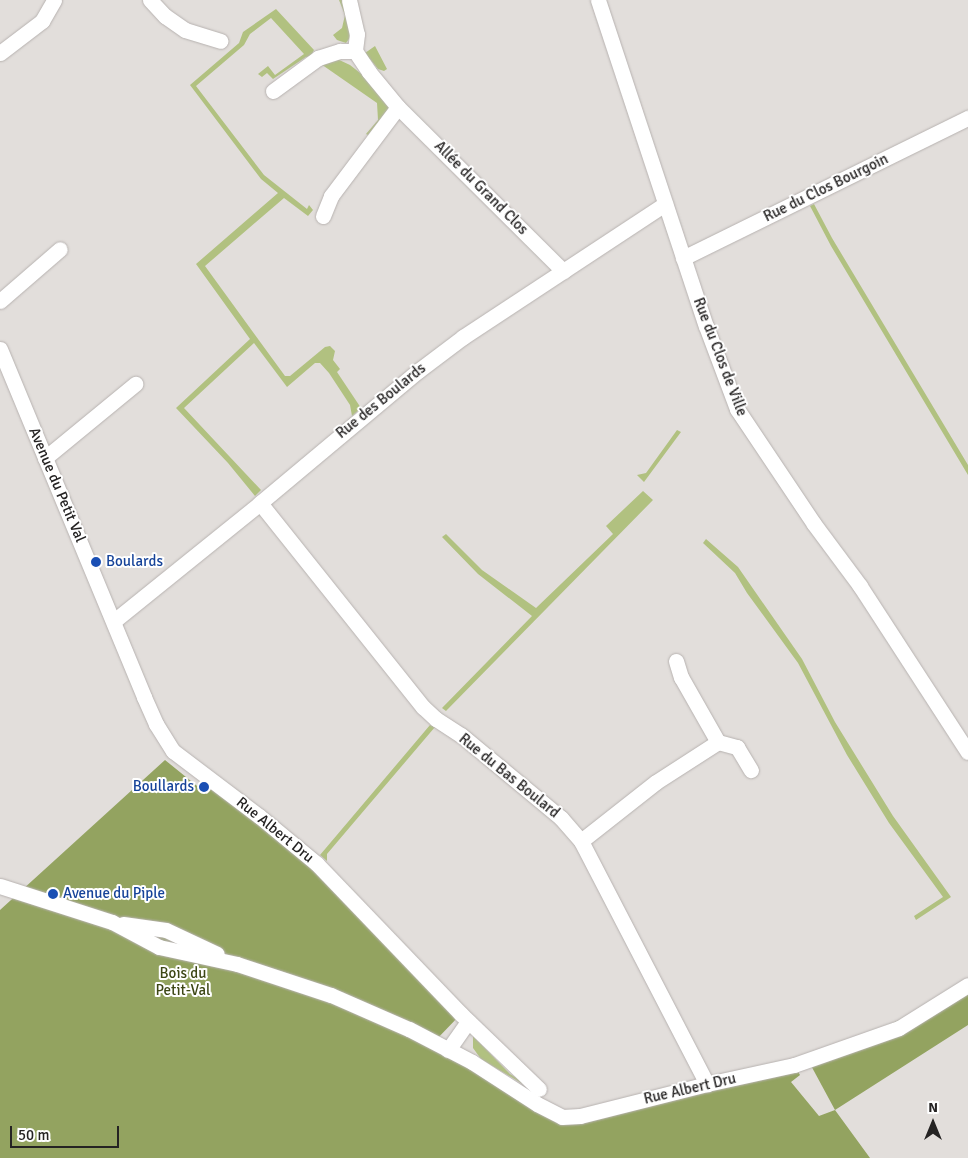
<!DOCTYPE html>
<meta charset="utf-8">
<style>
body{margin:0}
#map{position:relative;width:968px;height:1158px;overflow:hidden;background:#e2dedb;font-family:Signika,sans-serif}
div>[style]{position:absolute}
.green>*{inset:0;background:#b1c180}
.forest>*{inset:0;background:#93a360}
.roads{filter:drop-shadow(0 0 1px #b7b2b0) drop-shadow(0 0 1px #b7b2b0)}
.minor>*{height:15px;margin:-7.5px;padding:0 7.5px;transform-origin:7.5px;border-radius:7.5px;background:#fff}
.dots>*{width:14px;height:14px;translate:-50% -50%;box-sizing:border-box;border:2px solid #fff;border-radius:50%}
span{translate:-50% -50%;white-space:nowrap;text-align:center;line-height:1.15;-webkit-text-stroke:4px #fff;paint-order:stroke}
.street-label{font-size:15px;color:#252323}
.transit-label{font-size:15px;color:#164399}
.left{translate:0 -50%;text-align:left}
.right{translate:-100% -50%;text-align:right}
.park-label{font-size:15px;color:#3d4715}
.north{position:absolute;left:908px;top:1098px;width:50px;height:50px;-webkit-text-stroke:4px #fff;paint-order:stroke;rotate:0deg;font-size:14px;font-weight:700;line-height:20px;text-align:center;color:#252323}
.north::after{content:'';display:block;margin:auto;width:18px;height:22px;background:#252323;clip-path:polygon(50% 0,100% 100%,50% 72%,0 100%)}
.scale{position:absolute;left:10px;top:1126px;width:109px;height:22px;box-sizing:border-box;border:2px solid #252323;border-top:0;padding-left:6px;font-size:15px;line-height:18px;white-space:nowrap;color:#252323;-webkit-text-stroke:4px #fff;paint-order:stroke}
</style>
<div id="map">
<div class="green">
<i style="clip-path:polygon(339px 0,344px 0,352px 35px,346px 43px,337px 40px,333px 35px,342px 28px,345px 15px)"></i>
<i style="clip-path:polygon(276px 9px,314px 50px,311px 56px,306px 57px,273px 79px,267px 73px,262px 77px,258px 74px,268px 66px,275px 75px,304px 54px,271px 18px,250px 34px,244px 45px,196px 86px,264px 175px,307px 209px,309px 205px,313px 210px,308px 216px,284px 198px,205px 266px,285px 376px,290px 376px,325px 347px,330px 346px,335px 351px,333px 360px,340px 369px,337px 372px,361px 408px,352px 416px,350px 405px,329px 373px,320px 363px,315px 363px,287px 387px,254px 343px,184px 408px,261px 490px,255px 496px,228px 463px,176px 408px,250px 339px,196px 264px,278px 193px,261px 179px,190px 85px,239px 43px,243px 32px)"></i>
<i style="clip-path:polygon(375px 46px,387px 69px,384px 71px,378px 69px,370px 59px,367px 60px,365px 53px)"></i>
<i style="clip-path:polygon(335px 58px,350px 65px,369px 80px,389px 108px,368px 135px,366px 134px,378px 120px,377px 103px,318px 62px)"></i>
<i style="clip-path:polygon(814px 204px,832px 238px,968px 465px,968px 475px,831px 246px,810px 206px)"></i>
<i style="clip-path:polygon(677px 430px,681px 432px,644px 482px,637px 475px,646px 473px)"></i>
<i style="clip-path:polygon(643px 491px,653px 500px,446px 711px,442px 708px,532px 616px,478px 574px,442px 537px,446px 534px,482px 570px,536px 608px,613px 534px,606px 526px)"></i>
<i style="clip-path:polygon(706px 539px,738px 567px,802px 659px,835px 722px,893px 816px,951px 897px,916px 920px,914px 916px,943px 897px,889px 823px,847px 755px,798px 663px,747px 593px,735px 573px,703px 543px)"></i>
<i style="clip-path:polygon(430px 725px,435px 727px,327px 854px,327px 861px,320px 855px)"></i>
<i style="clip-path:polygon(473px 1036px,510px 1074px,537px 1090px,536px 1092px,481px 1059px,473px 1048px)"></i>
</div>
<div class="forest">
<i style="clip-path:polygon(165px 760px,207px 794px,215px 784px,259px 816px,461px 1014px,434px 1042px,555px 1116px,794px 1065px,800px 1075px,791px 1082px,819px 1116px,835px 1110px,808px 1060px,968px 990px,968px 1025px,835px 1110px,870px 1158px,0 1158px,0 910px)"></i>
</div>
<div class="roads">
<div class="minor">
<i style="left:150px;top:0;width:22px;rotate:47deg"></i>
<i style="left:165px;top:16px;width:24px;rotate:35deg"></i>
<i style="left:185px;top:30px;width:37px;rotate:17deg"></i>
<i style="left:349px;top:0;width:35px;rotate:77deg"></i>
<i style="left:357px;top:34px;width:17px;rotate:97deg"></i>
<i style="left:355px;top:51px;width:25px;rotate:56deg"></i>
<i style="left:369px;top:72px;width:45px;rotate:50.4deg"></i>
<i style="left:398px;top:107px;width:233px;rotate:44.8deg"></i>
<i style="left:598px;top:0;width:343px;rotate:71.7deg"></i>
<i style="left:706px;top:326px;width:89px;rotate:69.5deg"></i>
<i style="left:737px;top:409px;width:138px;rotate:56.2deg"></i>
<i style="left:814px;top:524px;width:77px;rotate:53.4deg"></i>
<i style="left:860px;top:586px;width:198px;rotate:57deg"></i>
<i style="left:0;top:53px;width:53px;rotate:-37.3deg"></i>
<i style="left:42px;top:21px;width:24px;rotate:-60deg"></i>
<i style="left:273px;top:91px;width:56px;rotate:-36.3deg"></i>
<i style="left:318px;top:58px;width:23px;rotate:-18deg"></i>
<i style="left:340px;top:51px;width:15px"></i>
<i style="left:323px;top:216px;width:22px;rotate:-68deg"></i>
<i style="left:331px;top:196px;width:111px;rotate:-53deg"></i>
<i style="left:683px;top:258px;width:318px;rotate:-26.2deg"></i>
<i style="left:0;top:301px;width:79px;rotate:-40.9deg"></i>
<i style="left:0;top:349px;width:377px;rotate:67.5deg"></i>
<i style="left:144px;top:697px;width:30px;rotate:66deg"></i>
<i style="left:156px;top:724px;width:32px;rotate:58deg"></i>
<i style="left:173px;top:751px;width:108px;rotate:37.1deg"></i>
<i style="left:259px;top:816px;width:75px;rotate:39.6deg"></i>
<i style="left:317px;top:864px;width:208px;rotate:46.2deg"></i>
<i style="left:461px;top:1014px;width:108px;rotate:43.9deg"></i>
<i style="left:45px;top:458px;width:117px;rotate:-39.4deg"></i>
<i style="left:260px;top:503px;width:261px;rotate:51.4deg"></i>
<i style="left:423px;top:707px;width:18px;rotate:43deg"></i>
<i style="left:436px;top:719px;width:30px;rotate:33deg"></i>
<i style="left:461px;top:735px;width:130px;rotate:39.7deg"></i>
<i style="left:561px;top:818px;width:30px;rotate:49deg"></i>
<i style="left:581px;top:841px;width:274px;rotate:62.6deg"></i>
<i style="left:114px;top:621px;width:188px;rotate:-38.9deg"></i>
<i style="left:260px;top:503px;width:206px;rotate:-39.9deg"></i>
<i style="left:418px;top:371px;width:56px;rotate:-37.1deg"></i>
<i style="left:463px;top:337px;width:242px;rotate:-33.4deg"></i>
<i style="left:676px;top:661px;width:17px;rotate:73deg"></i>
<i style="left:681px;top:677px;width:75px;rotate:60.4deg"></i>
<i style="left:718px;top:742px;width:20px;rotate:15deg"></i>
<i style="left:737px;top:747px;width:27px;rotate:59deg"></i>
<i style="left:581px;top:841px;width:95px;rotate:-38.2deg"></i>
<i style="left:656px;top:782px;width:74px;rotate:-32.8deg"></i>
<i style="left:0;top:886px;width:118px;rotate:17.8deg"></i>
<i style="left:112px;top:922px;width:53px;rotate:28deg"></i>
<i style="left:159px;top:947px;width:80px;rotate:12.3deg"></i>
<i style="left:237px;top:964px;width:99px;rotate:18.3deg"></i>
<i style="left:331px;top:995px;width:85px;rotate:23.6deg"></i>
<i style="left:409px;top:1029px;width:71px;rotate:27.6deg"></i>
<i style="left:472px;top:1062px;width:77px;rotate:32.9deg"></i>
<i style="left:537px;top:1104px;width:28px;rotate:27deg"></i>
<i style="left:562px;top:1117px;width:18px;rotate:-3deg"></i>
<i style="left:580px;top:1116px;width:131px;rotate:-14.1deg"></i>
<i style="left:707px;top:1084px;width:89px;rotate:-12.3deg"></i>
<i style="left:794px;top:1065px;width:111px;rotate:-19.4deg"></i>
<i style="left:899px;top:1028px;width:81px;rotate:-31.9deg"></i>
<i style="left:123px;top:924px;width:43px;rotate:7.9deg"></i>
<i style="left:166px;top:930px;width:56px;rotate:25.2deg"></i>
<i style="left:448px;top:1050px;width:35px;rotate:-55deg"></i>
</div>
</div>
<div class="dots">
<i style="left:96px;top:562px;background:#1a4fb4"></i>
<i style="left:204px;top:787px;background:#1a4fb4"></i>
<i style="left:53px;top:894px;background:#1a4fb4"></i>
</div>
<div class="street-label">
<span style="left:481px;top:188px;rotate:45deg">Allée du Grand Clos</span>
<span style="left:826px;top:188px;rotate:-26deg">Rue du Clos Bourgoin</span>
<span style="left:720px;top:357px;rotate:69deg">Rue du Clos de Ville</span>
<span style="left:381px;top:401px;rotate:-39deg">Rue des Boulards</span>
<span style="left:57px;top:485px;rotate:67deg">Avenue du Petit Val</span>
<span style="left:509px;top:776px;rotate:39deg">Rue du Bas Boulard</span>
<span style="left:275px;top:830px;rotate:39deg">Rue Albert Dru</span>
<span style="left:690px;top:1089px;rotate:-13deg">Rue Albert Dru</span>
</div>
<div class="transit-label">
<span class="left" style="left:106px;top:562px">Boulards</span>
<span class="right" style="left:194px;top:787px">Boullards</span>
<span class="left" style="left:63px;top:894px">Avenue du Piple</span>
</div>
<div class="park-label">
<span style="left:183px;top:982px">Bois du<br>Petit-Val</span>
</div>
<div class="north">N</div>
<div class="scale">50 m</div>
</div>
